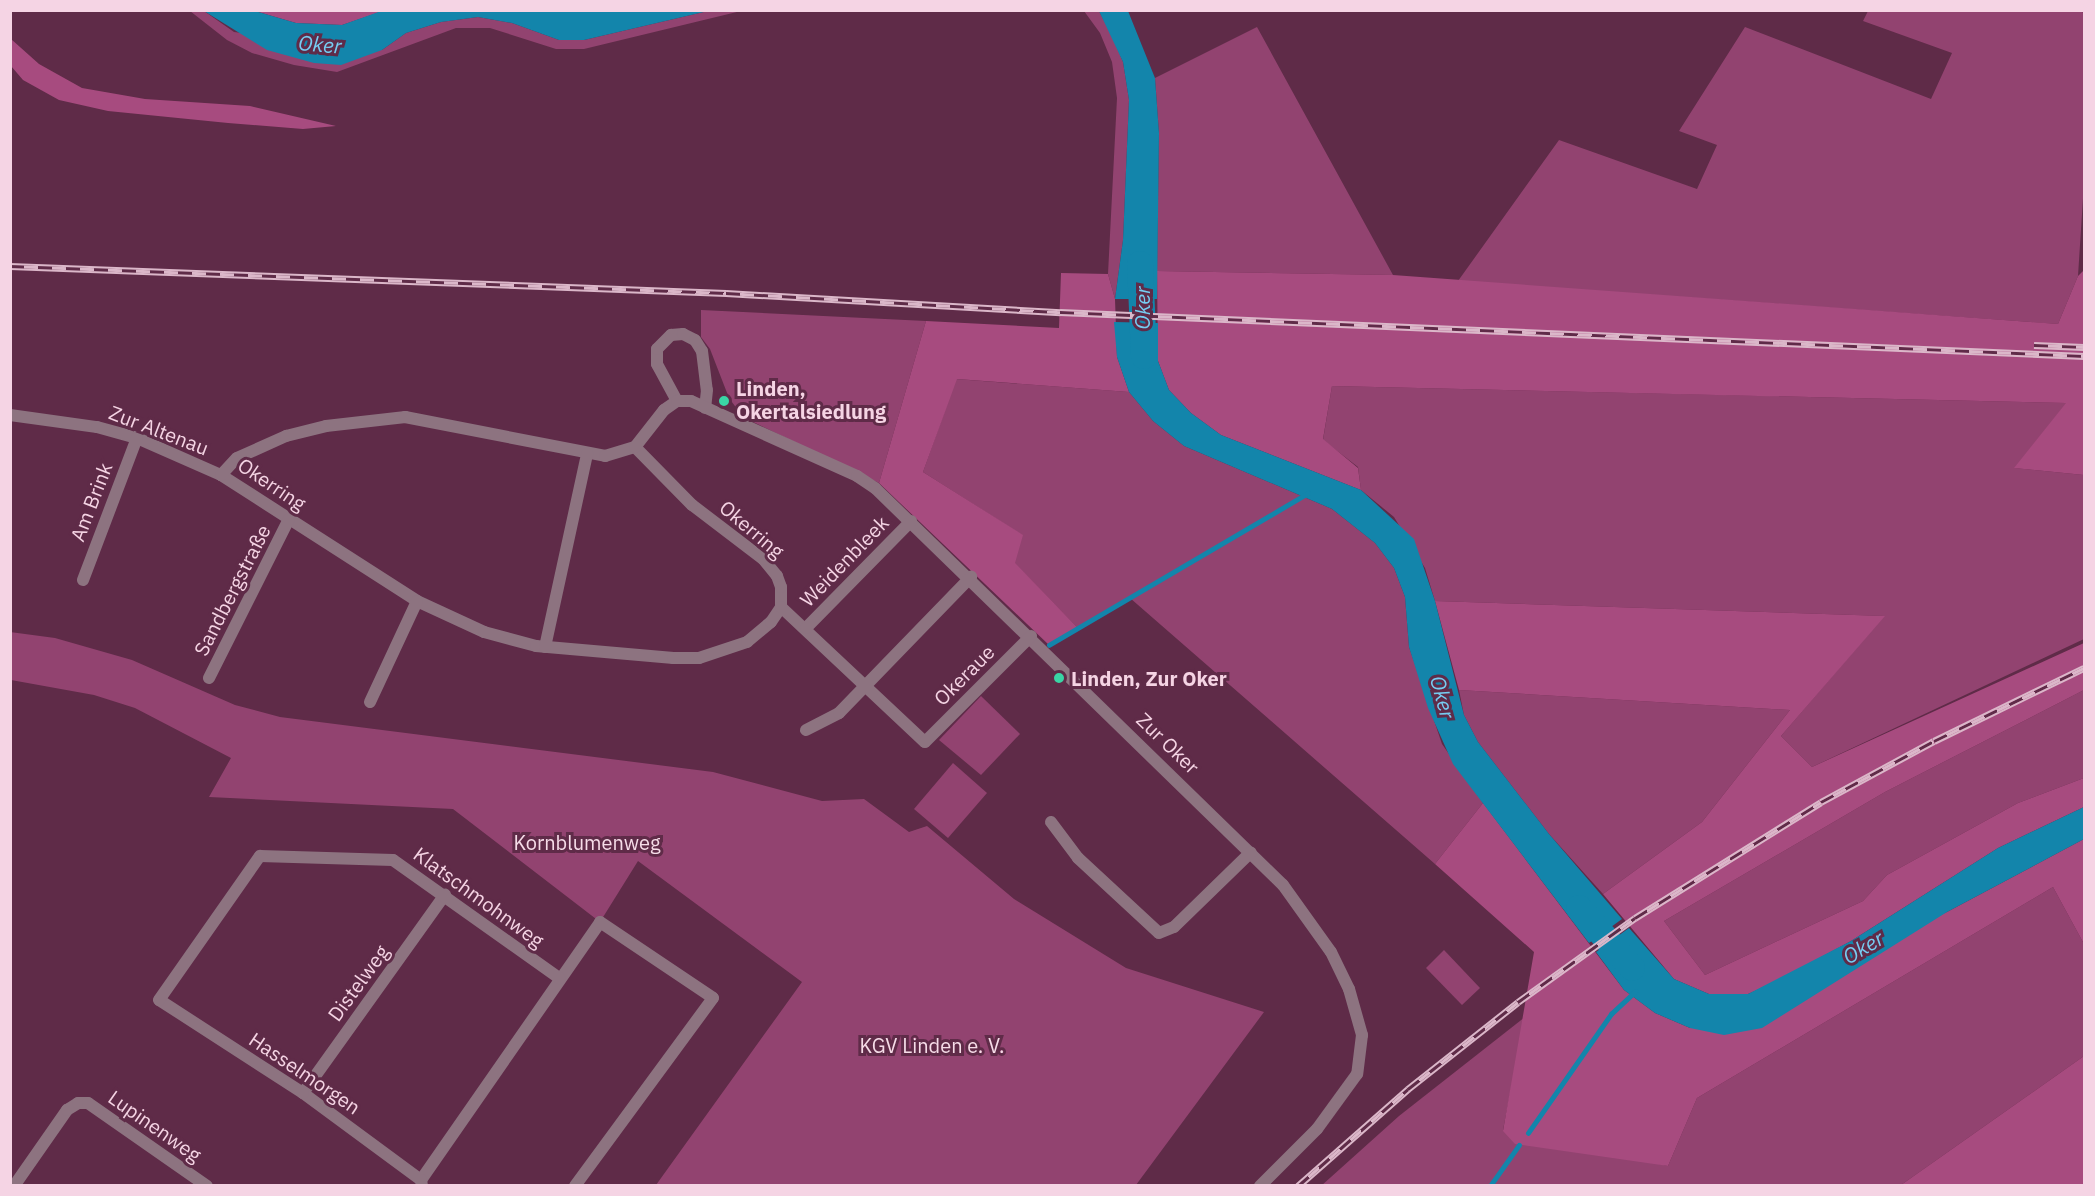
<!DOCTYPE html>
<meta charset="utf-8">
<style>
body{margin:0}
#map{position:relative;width:2095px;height:1196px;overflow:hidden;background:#5f2b48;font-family:"IBM Plex Sans",sans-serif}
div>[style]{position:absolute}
.green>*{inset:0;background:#924370}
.forest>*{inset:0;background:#a74b7f}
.water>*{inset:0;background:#1385ab}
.stream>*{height:4.5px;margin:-2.25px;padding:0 2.25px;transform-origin:2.25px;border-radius:2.25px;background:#1385ab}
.river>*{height:26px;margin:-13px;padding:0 13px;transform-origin:13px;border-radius:13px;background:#1385ab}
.minor>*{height:12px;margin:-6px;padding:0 6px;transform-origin:6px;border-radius:6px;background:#8d7380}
.rail>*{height:7px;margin-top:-3.5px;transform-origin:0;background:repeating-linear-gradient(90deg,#5f2b48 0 14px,#dbb7c9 0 28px);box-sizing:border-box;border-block:2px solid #dbb7c9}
.dots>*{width:16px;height:16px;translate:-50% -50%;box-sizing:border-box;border:3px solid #5f2b48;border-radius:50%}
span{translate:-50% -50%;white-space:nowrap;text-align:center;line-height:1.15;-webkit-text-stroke:6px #5f2b48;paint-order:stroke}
.poi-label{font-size:20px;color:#f5d4e4;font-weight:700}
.left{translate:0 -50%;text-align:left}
.street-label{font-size:20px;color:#f5d4e4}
.park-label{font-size:20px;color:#f6dce8}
.water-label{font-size:21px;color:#76cdf2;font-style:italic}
.frame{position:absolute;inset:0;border:12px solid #f5d4e4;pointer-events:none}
</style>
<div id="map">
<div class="green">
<i style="clip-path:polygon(2078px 10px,2084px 13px,2084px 183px,2078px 276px,2058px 324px,1458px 281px,1559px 140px,1697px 189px,1717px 145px,1679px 131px,1745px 27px,1931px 99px,1952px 53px,1863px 21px,1868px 11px)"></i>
<i style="clip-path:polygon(190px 11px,204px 11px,234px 32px,382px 50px,406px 33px,441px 22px,478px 17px,512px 23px,559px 40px,584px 40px,708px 11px,741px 11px,584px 49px,556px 49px,490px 28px,456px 28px,337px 72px,294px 65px,252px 53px,227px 40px)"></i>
<i style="clip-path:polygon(1084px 11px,1099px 11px,1112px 36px,1123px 62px,1129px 100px,1123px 240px,1115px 299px,1108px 274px,1117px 98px,1112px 62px,1100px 33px)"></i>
<i style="clip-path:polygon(1257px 27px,1393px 275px,1157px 271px,1159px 133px,1155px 78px)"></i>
<i style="clip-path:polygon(701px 310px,926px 321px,879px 483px,743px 417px,729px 398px,710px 349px,701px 337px)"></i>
<i style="clip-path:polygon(956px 379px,1129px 392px,1153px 421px,1184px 446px,1332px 509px,1375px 543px,1394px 568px,1405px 597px,1409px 647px,1442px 744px,1483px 803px,1435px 864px,1130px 598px,1078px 628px,1014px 563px,1022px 535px,923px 472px)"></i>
<i style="clip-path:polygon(1332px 386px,2067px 403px,2015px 468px,2084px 475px,2084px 639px,1812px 767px,1781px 736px,1884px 616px,1435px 601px,1425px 568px,1394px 517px,1361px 490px,1358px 467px,1323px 440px)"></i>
<i style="clip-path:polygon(10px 632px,55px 638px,132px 660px,235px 705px,280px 717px,713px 772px,822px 801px,864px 799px,909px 832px,927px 826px,1014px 899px,1126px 968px,1264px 1012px,1136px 1185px,656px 1185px,802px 982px,638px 861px,600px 922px,453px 809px,209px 797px,231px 758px,135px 708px,94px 695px,11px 680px)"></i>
<i style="clip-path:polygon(1459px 690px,1790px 710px,1702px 822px,1603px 894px,1549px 834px,1478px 742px,1464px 715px)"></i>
<i style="clip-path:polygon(2084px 690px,2084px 778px,2018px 803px,1887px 875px,1863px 901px,1705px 975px,1664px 921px,1885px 792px)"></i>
<i style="clip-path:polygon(981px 696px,1020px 734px,981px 775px,939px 740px)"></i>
<i style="clip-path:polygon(953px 763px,987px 793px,948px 838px,914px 809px)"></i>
<i style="clip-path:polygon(2053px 887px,2084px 944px,2084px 1056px,1901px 1185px,1321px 1186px,1399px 1116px,1525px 1017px,1503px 1130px,1668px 1166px,1697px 1098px)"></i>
<i style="clip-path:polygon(1444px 950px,1480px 988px,1462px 1005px,1426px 968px)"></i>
</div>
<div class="forest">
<i style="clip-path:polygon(255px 11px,383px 11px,342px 25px,296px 23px)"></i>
<i style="clip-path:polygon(11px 39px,39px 64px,82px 88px,145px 99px,250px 106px,336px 126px,303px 129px,228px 123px,108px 111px,59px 100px,23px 80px,11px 66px)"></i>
<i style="clip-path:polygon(2084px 270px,2084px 475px,2014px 468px,2066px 403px,1332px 386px,1323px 439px,1358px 468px,1361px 490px,1221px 435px,1191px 413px,1169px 390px,1158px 361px,1157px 271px,1393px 275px,2058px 324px,2078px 276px)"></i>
<i style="clip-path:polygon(1061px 273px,1108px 274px,1115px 299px,1117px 357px,1129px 392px,957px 379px,923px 472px,1023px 535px,1015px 563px,1078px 628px,1049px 645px,879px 483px,926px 321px,1059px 328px)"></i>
<i style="clip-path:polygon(1435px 601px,1885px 616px,1781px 736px,1812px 767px,2084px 643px,2084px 690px,1885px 792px,1664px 921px,1705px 975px,1863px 901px,1887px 875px,2018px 803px,2084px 778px,2084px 807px,1998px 848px,1851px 941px,1777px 981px,1748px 994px,1709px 994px,1674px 979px,1603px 894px,1702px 822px,1790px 710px,1459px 690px)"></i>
<i style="clip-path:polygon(1483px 803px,1624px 990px,1655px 1013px,1690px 1028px,1947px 912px,2084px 839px,2084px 944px,2053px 887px,1697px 1098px,1668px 1166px,1515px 1144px,1503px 1131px,1534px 952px,1435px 864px)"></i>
<i style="clip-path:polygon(2084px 1056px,2084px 1185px,1901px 1185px)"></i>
</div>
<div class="water">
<i style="clip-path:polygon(384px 10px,708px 10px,708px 11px,584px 40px,559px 40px,512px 23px,478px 17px,441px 22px,406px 33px,382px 50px,341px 65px,314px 63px,267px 50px,204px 11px,255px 11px,296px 23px,342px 25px)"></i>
<i style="clip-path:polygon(1099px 11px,1128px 11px,1155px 78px,1159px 133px,1157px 299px,1115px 299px,1123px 240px,1129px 100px,1123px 62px)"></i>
<i style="clip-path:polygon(1114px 322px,1158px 323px,1158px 361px,1169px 390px,1191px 413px,1221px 435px,1361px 490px,1414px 539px,1435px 601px,1464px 715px,1478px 742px,1549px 834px,1622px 919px,1589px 943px,1453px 764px,1428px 708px,1409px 647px,1405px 597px,1394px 568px,1375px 543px,1332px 509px,1184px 446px,1153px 421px,1129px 392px,1117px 357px)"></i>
<i style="clip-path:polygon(2084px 807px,2084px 839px,1947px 912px,1762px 1028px,1724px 1035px,1690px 1028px,1655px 1013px,1624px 990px,1596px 952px,1629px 928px,1674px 979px,1709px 994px,1748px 994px,1851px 941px,1998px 848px)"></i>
</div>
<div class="stream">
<i style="left:1049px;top:645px;width:300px;rotate:-30.4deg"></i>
<i style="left:1528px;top:1133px;width:145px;rotate:-55.1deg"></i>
<i style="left:1611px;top:1014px;width:33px;rotate:-43deg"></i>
<i style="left:1490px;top:1186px;width:50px;rotate:-54.7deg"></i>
</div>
<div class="river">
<i style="left:1140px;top:264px;width:92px;rotate:87.5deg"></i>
<i style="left:1579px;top:908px;width:80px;rotate:48.5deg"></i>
</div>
<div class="minor">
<i style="left:677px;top:401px;width:42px;rotate:-118.4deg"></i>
<i style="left:657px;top:364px;width:15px;rotate:-90deg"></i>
<i style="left:657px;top:349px;width:20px;rotate:-45deg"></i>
<i style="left:671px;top:335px;width:12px;rotate:-5deg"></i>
<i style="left:683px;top:334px;width:13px;rotate:27deg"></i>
<i style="left:695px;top:340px;width:13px;rotate:58deg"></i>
<i style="left:702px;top:351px;width:39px;rotate:83deg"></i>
<i style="left:707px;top:390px;width:18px;rotate:96deg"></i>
<i style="left:10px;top:415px;width:88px;rotate:7.9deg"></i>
<i style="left:97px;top:427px;width:41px;rotate:15.4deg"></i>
<i style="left:137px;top:438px;width:92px;rotate:23.8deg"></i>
<i style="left:221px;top:475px;width:233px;rotate:32.7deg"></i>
<i style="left:417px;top:601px;width:74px;rotate:24.8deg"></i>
<i style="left:484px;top:632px;width:54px;rotate:15.1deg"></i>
<i style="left:536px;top:646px;width:138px;rotate:5deg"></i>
<i style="left:673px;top:658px;width:26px"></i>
<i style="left:699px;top:658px;width:51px;rotate:-18.4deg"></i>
<i style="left:747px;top:642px;width:31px;rotate:-40deg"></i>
<i style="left:771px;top:622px;width:18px;rotate:-56deg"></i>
<i style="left:781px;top:607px;width:20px;rotate:-90deg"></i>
<i style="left:781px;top:587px;width:12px;rotate:-110deg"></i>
<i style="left:777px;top:576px;width:22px;rotate:-129deg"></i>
<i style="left:763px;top:559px;width:89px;rotate:-142.7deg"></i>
<i style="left:692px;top:505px;width:81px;rotate:-134.5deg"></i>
<i style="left:221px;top:475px;width:23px;rotate:-47deg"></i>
<i style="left:237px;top:458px;width:54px;rotate:-24.2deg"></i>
<i style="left:286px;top:436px;width:41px;rotate:-14deg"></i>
<i style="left:326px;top:426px;width:80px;rotate:-6.5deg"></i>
<i style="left:405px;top:417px;width:204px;rotate:11deg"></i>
<i style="left:605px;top:456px;width:31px;rotate:-17deg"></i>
<i style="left:635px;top:447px;width:47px;rotate:-51.9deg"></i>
<i style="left:664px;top:410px;width:16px;rotate:-35deg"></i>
<i style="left:677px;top:401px;width:14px"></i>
<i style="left:691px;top:401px;width:182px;rotate:24.3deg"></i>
<i style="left:857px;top:476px;width:22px;rotate:34deg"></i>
<i style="left:875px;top:488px;width:569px;rotate:44.22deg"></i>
<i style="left:1283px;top:885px;width:82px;rotate:54.4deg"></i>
<i style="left:1331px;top:952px;width:41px;rotate:64.1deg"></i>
<i style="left:1349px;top:989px;width:48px;rotate:74.2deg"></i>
<i style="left:1362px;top:1035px;width:39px;rotate:97deg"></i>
<i style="left:1357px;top:1074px;width:68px;rotate:126deg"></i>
<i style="left:1317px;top:1129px;width:81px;rotate:135deg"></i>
<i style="left:83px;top:580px;width:152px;rotate:-69.2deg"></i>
<i style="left:781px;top:607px;width:197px;rotate:43.2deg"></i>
<i style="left:925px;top:742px;width:150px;rotate:-45deg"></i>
<i style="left:806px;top:628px;width:150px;rotate:-45.5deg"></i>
<i style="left:545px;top:647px;width:198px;rotate:-77.7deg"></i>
<i style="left:209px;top:678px;width:178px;rotate:-63.3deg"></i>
<i style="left:370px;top:702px;width:111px;rotate:-65deg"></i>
<i style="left:806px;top:730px;width:37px;rotate:-27deg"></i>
<i style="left:839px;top:713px;width:190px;rotate:-45.9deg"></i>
<i style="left:1051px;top:822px;width:45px;rotate:53.1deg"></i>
<i style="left:1078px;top:858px;width:110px;rotate:42.8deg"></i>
<i style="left:1159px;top:933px;width:16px;rotate:-22deg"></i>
<i style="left:1174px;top:927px;width:107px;rotate:-44.2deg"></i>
<i style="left:303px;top:1093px;width:244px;rotate:-54.4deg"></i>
<i style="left:421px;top:1180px;width:314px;rotate:-55.2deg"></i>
<i style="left:600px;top:922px;width:136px;rotate:33.9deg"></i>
<i style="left:713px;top:998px;width:233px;rotate:126.3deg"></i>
<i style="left:14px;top:1186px;width:93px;rotate:-55.1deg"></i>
<i style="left:67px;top:1110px;width:13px;rotate:-32deg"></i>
<i style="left:78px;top:1103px;width:10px"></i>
<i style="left:88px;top:1103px;width:145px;rotate:34.9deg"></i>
<i style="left:422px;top:1186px;width:6px;rotate:-99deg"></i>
<i style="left:421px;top:1180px;width:147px;rotate:-143.6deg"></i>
<i style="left:303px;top:1093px;width:171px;rotate:-147.1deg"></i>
<i style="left:159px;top:1000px;width:176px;rotate:-55deg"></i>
<i style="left:260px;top:856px;width:133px;rotate:1.7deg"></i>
<i style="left:393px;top:860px;width:204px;rotate:35.4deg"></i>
</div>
<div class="rail">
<i style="left:10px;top:266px;width:717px;rotate:2.16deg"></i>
<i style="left:726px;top:293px;width:335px;rotate:3.3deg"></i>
<i style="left:1060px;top:312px;width:1025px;rotate:2.46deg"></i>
<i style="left:2034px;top:345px;width:50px;rotate:2.3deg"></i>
<i style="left:1298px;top:1186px;width:147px;rotate:-41.4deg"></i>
<i style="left:1408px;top:1089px;width:140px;rotate:-38.3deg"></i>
<i style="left:1518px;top:1002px;width:144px;rotate:-35.7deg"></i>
<i style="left:1635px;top:918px;width:219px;rotate:-31.9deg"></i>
<i style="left:1821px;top:802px;width:128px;rotate:-28.4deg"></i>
<i style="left:1934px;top:741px;width:167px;rotate:-26deg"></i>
</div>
<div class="dots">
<i style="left:724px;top:401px;background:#3ad4a5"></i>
<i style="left:1059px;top:678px;background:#3ad4a5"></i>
</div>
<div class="poi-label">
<span class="left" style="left:736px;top:400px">Linden,<br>Okertalsiedlung</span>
<span class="left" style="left:1071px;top:678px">Linden, Zur Oker</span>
</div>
<div class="street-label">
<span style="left:159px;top:430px;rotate:21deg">Zur Altenau</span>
<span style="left:272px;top:484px;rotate:34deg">Okerring</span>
<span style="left:91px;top:502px;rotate:-69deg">Am Brink</span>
<span style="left:752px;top:529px;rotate:40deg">Okerring</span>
<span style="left:844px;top:561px;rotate:-46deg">Weidenbleek</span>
<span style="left:232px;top:590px;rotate:-63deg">Sandbergstraße</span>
<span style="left:964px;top:675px;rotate:-45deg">Okeraue</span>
<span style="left:1168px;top:743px;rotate:44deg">Zur Oker</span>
<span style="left:479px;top:897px;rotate:36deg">Klatschmohnweg</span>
<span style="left:358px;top:983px;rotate:-54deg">Distelweg</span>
<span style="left:305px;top:1073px;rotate:34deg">Hasselmorgen</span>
<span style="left:155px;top:1126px;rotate:35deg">Lupinenweg</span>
</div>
<div class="park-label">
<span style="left:587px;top:842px">Kornblumenweg</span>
<span style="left:932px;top:1045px">KGV Linden e. V.</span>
</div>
<div class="water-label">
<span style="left:320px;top:44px;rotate:5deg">Oker</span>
<span style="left:1142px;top:308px;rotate:-90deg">Oker</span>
<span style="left:1443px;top:697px;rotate:75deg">Oker</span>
<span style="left:1863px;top:947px;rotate:-31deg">Oker</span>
</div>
<div class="frame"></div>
</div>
